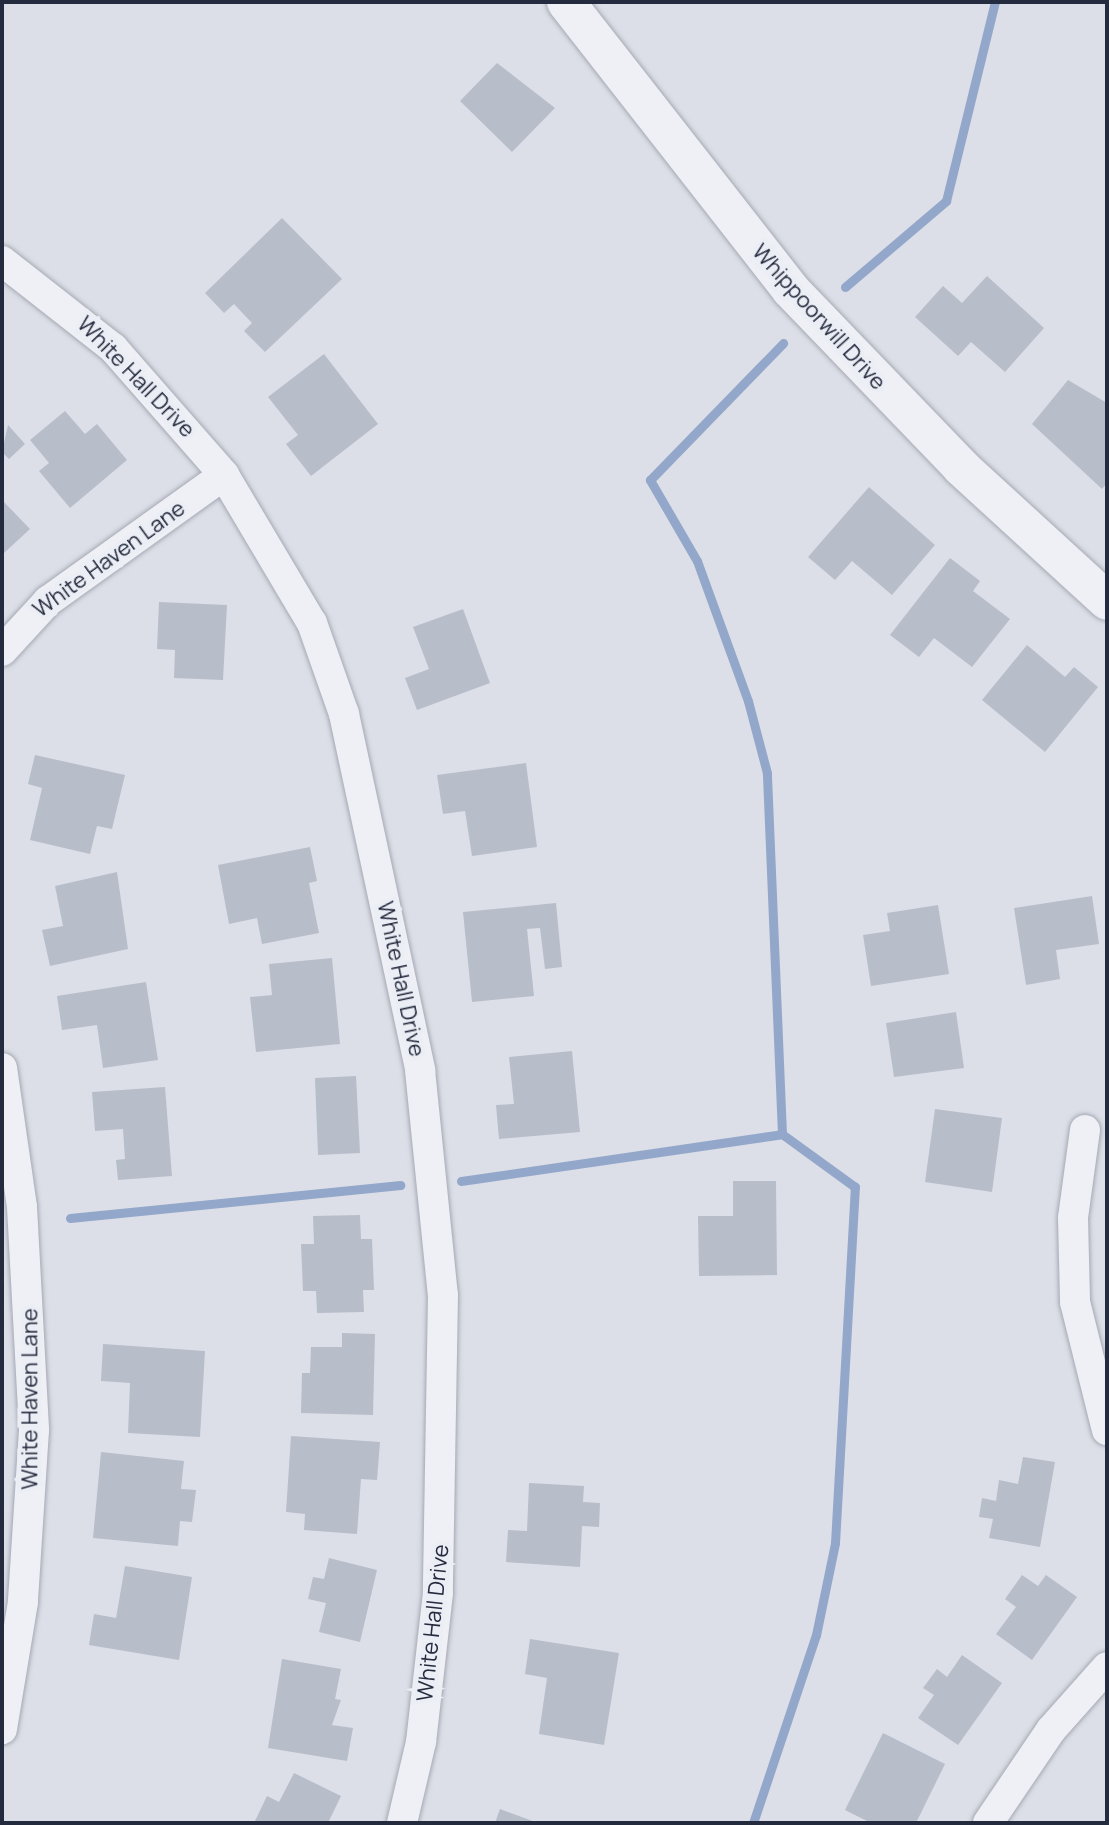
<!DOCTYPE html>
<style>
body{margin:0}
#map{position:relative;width:1109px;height:1825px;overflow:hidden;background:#dcdfe7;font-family:Manrope,sans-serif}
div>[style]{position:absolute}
.stream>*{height:9px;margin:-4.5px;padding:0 4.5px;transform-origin:4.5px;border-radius:4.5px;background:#93a7ca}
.building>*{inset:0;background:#b8bdca}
.roads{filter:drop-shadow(0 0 2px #a5a9b4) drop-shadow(0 0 2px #a5a9b4)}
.minor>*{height:30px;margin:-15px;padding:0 15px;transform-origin:15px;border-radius:15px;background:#eef0f5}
.tertiary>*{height:38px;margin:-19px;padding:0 19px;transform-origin:19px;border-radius:19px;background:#eef0f5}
span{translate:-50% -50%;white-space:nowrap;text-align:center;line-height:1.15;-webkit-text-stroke:8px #ebeef5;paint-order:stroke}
.street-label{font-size:22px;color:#252b3e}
.frame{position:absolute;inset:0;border:4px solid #252b3e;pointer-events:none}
</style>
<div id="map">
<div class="stream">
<i style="left:845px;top:287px;width:133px;rotate:-40.4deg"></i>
<i style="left:946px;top:201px;width:205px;rotate:-76.2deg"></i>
<i style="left:461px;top:1181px;width:324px;rotate:-8.3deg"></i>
<i style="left:70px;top:1218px;width:332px;rotate:-5.7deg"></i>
<i style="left:753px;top:1823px;width:198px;rotate:-71.5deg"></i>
<i style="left:816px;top:1635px;width:94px;rotate:-78.3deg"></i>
<i style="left:835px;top:1543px;width:357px;rotate:-86.8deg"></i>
<i style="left:855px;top:1187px;width:90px;rotate:-144deg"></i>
<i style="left:782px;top:1134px;width:361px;rotate:-92.4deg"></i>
<i style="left:767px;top:773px;width:74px;rotate:-104.8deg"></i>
<i style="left:748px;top:701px;width:149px;rotate:-110deg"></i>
<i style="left:697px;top:561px;width:94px;rotate:-120.1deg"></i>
<i style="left:650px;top:480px;width:191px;rotate:-45.8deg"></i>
</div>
<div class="building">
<i style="clip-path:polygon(497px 63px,555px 108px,512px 152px,460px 101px)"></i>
<i style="clip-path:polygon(282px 218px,342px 279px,265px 352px,244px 331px,252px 323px,234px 304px,224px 313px,205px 293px)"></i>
<i style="clip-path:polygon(987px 276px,1044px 328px,1005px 372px,971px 342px,958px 356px,915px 317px,943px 286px,962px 303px)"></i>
<i style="clip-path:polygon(324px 354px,378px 424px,311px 476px,286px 444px,298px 435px,268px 397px)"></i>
<i style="clip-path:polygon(1068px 380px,1107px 403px,1107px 483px,1102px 489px,1032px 424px)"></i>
<i style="clip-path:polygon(65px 411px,85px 434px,97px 424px,127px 460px,70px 508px,39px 471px,49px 463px,30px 440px)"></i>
<i style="clip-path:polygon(8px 425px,25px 444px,9px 459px,2px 452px)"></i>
<i style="clip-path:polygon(869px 487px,935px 545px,892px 595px,852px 561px,835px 580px,808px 557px)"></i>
<i style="clip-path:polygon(2px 500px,30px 529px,4px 553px,2px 550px)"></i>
<i style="clip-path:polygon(950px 558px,980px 581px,973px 591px,1010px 619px,972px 667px,934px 638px,919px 657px,890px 635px)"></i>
<i style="clip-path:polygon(159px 602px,227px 605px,223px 680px,174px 678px,175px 650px,157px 649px)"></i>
<i style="clip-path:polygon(463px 609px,490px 683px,417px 710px,405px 678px,429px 669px,413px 627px)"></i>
<i style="clip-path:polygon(1027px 645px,1065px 677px,1074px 667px,1098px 687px,1045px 752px,982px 700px)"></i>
<i style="clip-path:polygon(35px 755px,125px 775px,112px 829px,97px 826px,90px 854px,30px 840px,42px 788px,28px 784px)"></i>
<i style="clip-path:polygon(526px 763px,537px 847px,472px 856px,465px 811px,443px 814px,437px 775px)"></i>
<i style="clip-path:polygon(310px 847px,317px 881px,309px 883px,319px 933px,262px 944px,257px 918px,229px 924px,218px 865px)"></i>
<i style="clip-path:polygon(117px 872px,128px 949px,50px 966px,42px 930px,63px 926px,55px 886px)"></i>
<i style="clip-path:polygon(1092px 896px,1099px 944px,1056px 950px,1060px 979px,1026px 985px,1014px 908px)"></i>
<i style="clip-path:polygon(556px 903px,562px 967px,545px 969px,540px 928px,527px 929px,534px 996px,472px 1002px,463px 912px)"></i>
<i style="clip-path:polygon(938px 905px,949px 974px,871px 986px,863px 935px,890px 931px,887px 913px)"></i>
<i style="clip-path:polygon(332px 958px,340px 1044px,256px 1052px,250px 997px,272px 995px,269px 964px)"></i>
<i style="clip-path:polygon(146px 982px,158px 1060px,103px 1068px,97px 1025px,62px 1030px,57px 996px)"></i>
<i style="clip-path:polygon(956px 1012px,964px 1068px,894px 1077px,886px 1023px)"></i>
<i style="clip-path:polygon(572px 1051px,580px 1132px,499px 1139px,496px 1105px,514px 1104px,509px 1057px)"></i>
<i style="clip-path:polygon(356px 1076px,360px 1153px,318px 1155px,315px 1078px)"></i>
<i style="clip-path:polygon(165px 1087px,172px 1176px,118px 1180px,116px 1160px,125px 1159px,123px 1129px,95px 1131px,92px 1092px)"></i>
<i style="clip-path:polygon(935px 1109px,1002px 1118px,992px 1192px,925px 1182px)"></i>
<i style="clip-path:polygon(733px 1181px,776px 1181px,777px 1275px,699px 1276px,698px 1216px,733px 1216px)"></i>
<i style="clip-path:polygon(360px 1215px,361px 1239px,372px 1239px,374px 1290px,363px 1290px,364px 1312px,317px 1313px,316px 1291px,303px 1291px,301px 1244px,314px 1244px,313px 1216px)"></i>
<i style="clip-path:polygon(342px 1333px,375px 1334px,373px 1415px,301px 1413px,302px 1373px,310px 1373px,311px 1347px,342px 1347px)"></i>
<i style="clip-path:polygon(103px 1344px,205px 1351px,200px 1437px,128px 1433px,130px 1383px,101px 1381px)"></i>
<i style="clip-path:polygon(291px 1436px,380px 1442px,377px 1480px,361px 1479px,357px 1534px,304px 1530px,305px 1514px,286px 1512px)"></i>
<i style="clip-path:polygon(101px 1452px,184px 1461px,181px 1489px,196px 1490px,192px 1522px,180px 1521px,178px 1546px,93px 1538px)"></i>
<i style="clip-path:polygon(1023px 1457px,1055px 1462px,1040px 1547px,989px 1538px,993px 1519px,979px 1517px,982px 1498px,996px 1501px,999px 1480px,1018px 1484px)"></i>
<i style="clip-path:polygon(529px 1483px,584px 1486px,583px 1502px,600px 1503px,599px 1527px,582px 1526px,580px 1567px,506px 1562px,508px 1530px,527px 1531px)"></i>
<i style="clip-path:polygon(329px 1558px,377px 1570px,360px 1642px,319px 1632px,326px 1603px,308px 1599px,313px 1577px,324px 1579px)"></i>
<i style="clip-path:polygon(125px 1566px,192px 1577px,179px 1660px,89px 1645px,94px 1614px,116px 1618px)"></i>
<i style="clip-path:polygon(1022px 1575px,1038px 1586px,1046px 1575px,1077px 1597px,1032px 1660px,996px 1634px,1016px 1607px,1005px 1599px)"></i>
<i style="clip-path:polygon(530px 1639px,619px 1653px,604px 1745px,539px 1734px,547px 1678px,525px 1674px)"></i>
<i style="clip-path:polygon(962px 1655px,1002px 1683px,958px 1745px,918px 1718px,934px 1695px,923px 1688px,937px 1669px,947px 1677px)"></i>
<i style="clip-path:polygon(282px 1659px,341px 1669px,335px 1699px,341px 1700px,332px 1725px,353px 1728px,347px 1761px,268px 1748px)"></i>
<i style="clip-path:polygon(883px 1733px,945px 1764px,916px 1823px,871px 1823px,845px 1810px)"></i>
<i style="clip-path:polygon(294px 1773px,341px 1796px,328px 1823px,254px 1823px,267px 1796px,279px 1802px)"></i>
<i style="clip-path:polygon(500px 1809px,538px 1823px,495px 1823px)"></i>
</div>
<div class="roads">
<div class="minor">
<i style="left:2px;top:261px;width:141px;rotate:38.1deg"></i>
<i style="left:113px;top:348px;width:169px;rotate:48.8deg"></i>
<i style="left:224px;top:475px;width:172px;rotate:59.3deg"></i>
<i style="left:312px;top:623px;width:96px;rotate:70.6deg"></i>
<i style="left:344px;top:714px;width:364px;rotate:77.9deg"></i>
<i style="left:420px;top:1070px;width:226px;rotate:84.2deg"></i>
<i style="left:443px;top:1295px;width:298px;rotate:91deg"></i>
<i style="left:438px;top:1593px;width:150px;rotate:96.5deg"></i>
<i style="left:421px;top:1742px;width:83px;rotate:103.2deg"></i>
<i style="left:2px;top:651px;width:68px;rotate:-47.4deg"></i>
<i style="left:48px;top:601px;width:216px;rotate:-35.6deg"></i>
<i style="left:2px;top:1068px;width:140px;rotate:81.8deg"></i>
<i style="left:22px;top:1207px;width:223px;rotate:86.9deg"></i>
<i style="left:34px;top:1430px;width:172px;rotate:93.7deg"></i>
<i style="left:23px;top:1602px;width:129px;rotate:99.4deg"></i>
<i style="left:1085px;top:1130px;width:89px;rotate:97.8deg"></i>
<i style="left:1073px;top:1218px;width:84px;rotate:88.6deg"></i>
<i style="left:1075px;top:1302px;width:132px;rotate:76deg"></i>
<i style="left:988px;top:1823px;width:112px;rotate:-55.9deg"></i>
<i style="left:1051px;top:1730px;width:84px;rotate:-48.4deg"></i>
</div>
<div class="tertiary">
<i style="left:566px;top:2px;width:364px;rotate:52deg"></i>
<i style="left:790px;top:289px;width:247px;rotate:46.1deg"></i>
<i style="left:961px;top:467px;width:198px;rotate:42.5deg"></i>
</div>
</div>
<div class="street-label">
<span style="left:819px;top:317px;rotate:48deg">Whippoorwill Drive</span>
<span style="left:136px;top:377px;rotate:46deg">White Hall Drive</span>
<span style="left:109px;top:559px;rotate:-36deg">White Haven Lane</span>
<span style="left:401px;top:979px;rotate:78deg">White Hall Drive</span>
<span style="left:30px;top:1399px;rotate:-90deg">White Haven Lane</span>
<span style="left:433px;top:1623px;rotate:-84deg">White Hall Drive</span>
</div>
<div class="frame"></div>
</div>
